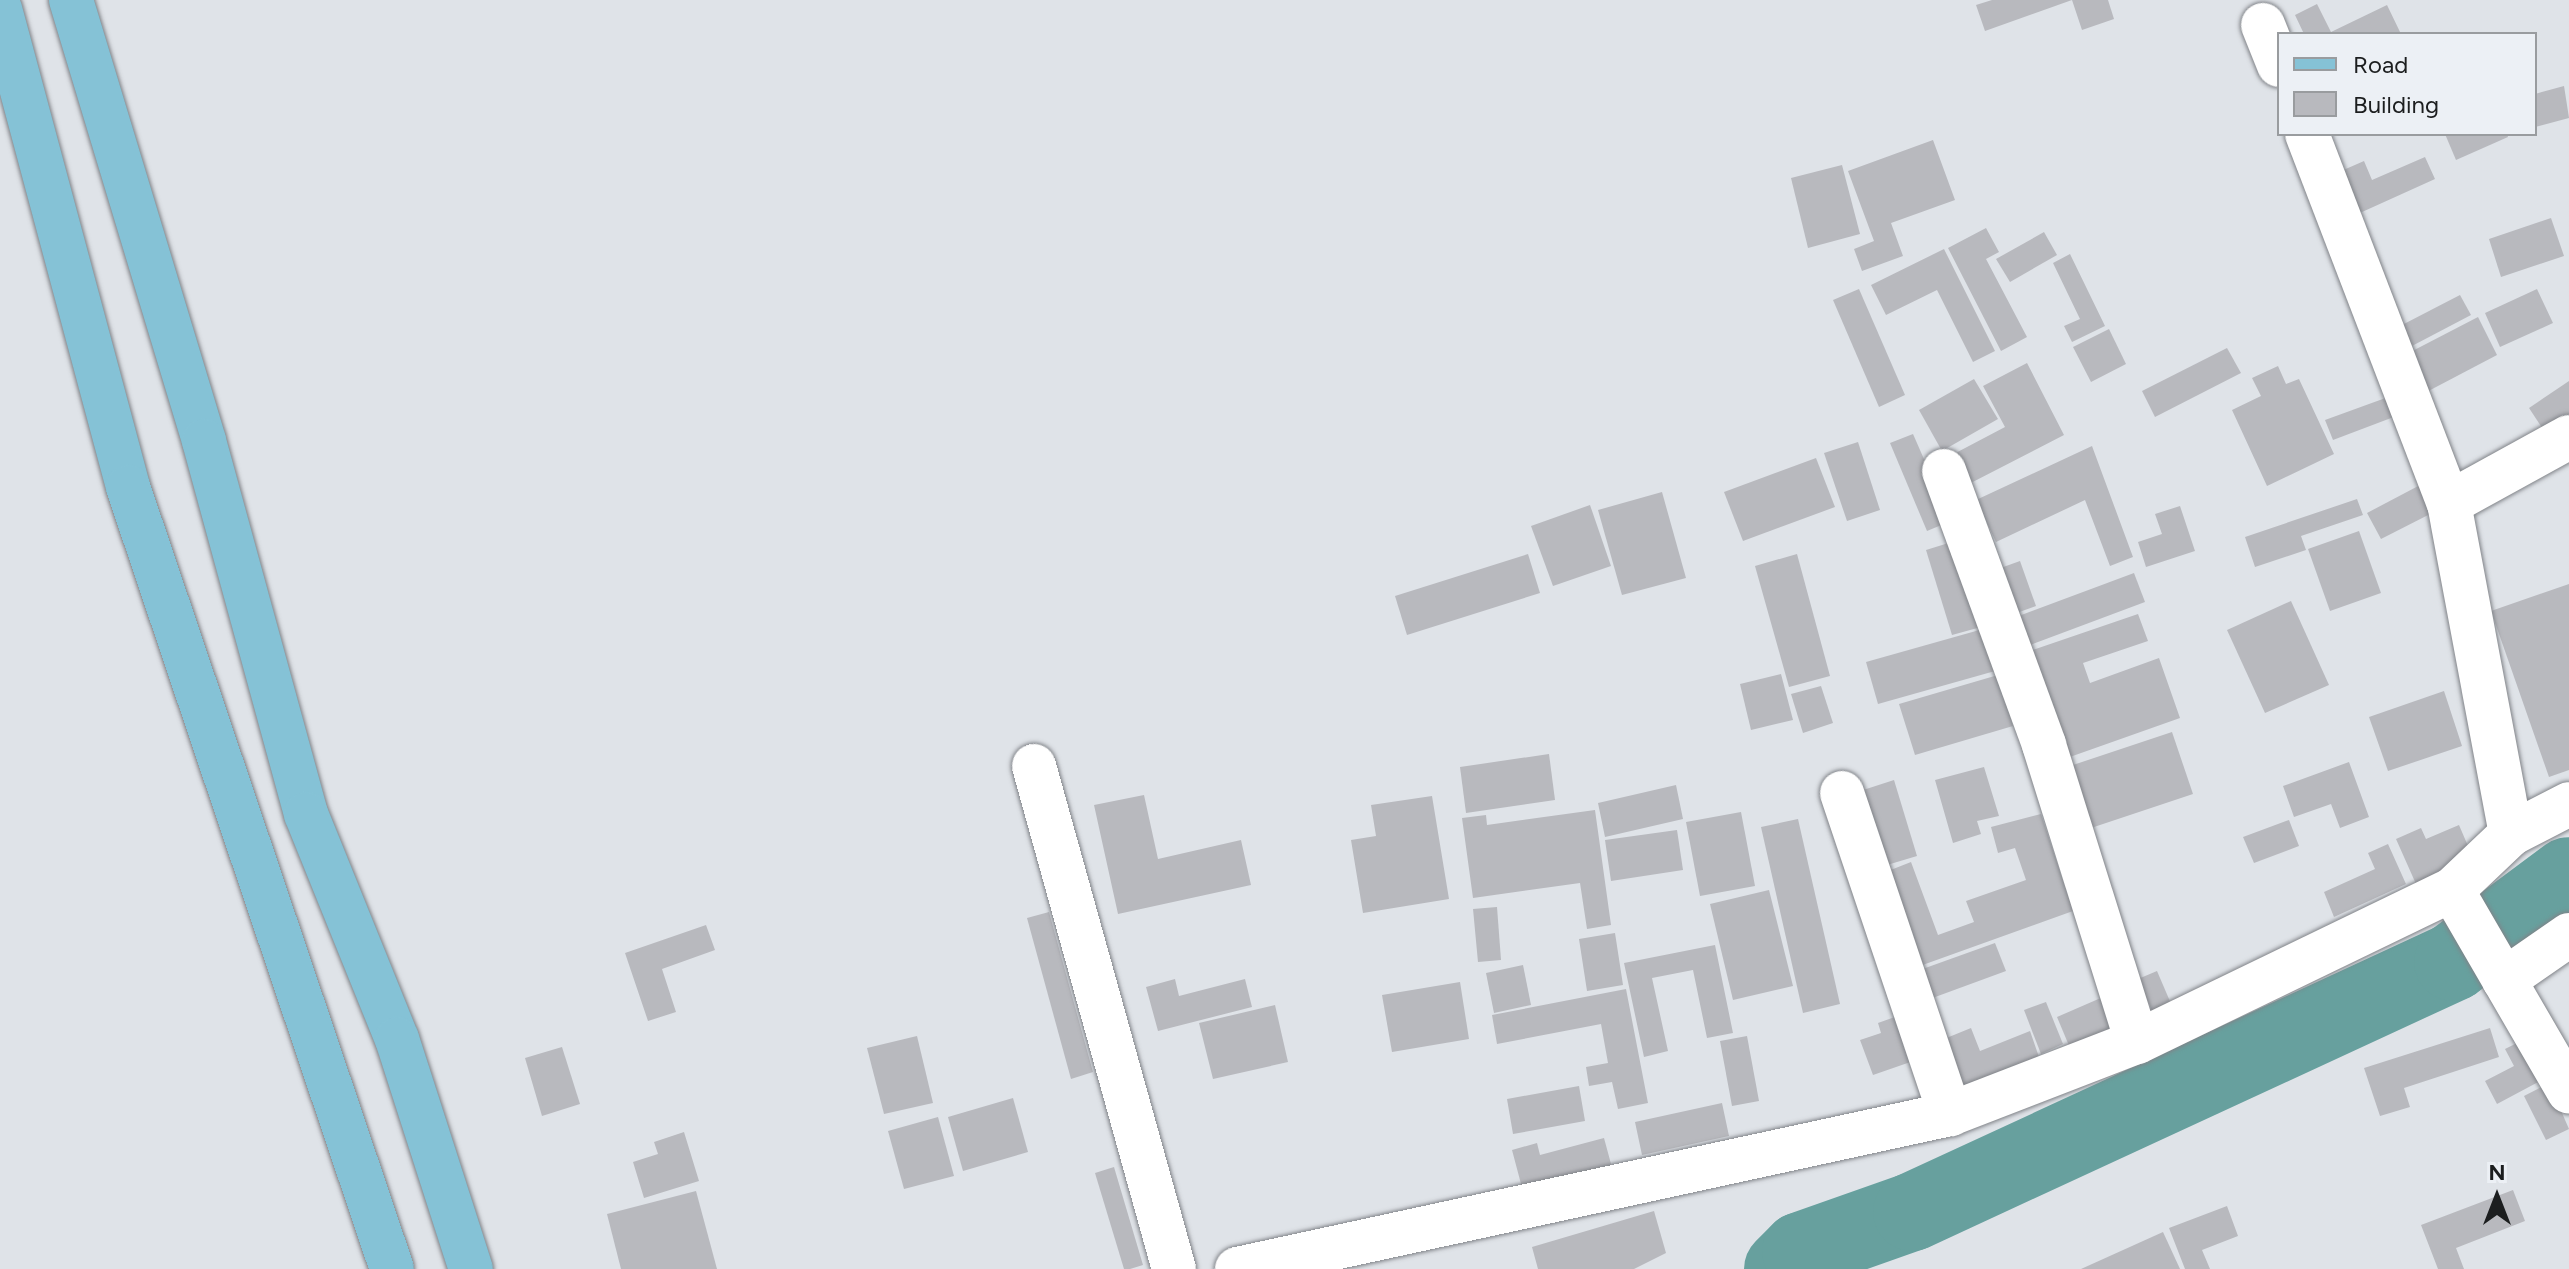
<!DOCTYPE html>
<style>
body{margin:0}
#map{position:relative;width:2569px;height:1269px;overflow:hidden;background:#dfe3e8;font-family:Figtree,sans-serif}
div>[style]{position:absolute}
.river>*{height:78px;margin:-39px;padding:0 39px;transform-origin:39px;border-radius:39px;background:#67a09e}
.building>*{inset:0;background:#b8b9be}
.roads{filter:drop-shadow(0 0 2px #808388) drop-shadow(0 0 2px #808388)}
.minor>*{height:44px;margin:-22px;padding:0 22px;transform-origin:22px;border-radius:22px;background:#fff}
.major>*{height:44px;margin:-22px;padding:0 22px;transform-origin:22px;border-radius:22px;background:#85c2d6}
span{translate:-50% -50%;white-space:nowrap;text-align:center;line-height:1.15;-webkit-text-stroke:6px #ecf0f5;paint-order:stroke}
.legend{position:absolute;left:2277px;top:32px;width:260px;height:104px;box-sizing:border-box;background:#ecf0f5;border:2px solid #999c9f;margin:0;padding:10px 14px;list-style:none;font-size:24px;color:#1c1e1f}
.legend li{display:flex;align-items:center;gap:16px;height:40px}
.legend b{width:40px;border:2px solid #999c9f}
.north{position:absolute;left:2457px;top:1157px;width:80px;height:80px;-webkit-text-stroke:6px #ecf0f5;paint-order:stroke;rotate:0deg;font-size:22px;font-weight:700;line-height:32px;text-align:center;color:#1c1e1f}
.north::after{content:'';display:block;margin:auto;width:28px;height:36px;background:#1c1e1f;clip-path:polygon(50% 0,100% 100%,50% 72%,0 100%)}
</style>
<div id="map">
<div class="river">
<i style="left:1783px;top:1269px;width:25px;rotate:-45deg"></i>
<i style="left:1801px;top:1251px;width:118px;rotate:-19.4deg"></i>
<i style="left:1912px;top:1212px;width:596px;rotate:-24.8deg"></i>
<i style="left:2453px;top:962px;width:144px;rotate:-36.6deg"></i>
</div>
<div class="building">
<i style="clip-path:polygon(1992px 0,2072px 0,1985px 31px,1976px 5px)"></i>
<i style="clip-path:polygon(2072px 0,2108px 0,2114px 19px,2082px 30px)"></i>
<i style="clip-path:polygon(2317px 4px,2331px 32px,2387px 5px,2401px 34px,2304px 34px,2295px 15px)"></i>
<i style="clip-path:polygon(2564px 86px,2569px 118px,2535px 127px,2535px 94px)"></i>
<i style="clip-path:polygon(2445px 134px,2507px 134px,2508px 137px,2456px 160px)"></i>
<i style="clip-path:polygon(1933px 140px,1955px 200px,1891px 223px,1903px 256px,1862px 271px,1854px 249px,1874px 241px,1848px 171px)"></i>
<i style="clip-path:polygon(2425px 157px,2435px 179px,2351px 217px,2332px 175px,2364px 161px,2372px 180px)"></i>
<i style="clip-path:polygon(1842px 165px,1860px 234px,1808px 248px,1791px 178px)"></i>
<i style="clip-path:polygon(2551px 218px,2564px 256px,2501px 277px,2489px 239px)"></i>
<i style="clip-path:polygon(1986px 228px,1999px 252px,1986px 259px,2027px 337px,2001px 351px,1948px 248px)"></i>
<i style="clip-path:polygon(2044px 232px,2057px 255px,2010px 282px,1996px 259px)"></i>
<i style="clip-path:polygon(1944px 249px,1995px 351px,1973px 362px,1937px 290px,1886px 315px,1871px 285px)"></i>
<i style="clip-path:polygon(2070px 254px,2105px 326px,2072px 342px,2064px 326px,2080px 319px,2053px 263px)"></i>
<i style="clip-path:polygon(1859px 289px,1905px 395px,1879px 407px,1833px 300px)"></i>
<i style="clip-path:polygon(2537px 289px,2553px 323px,2500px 347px,2485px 313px)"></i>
<i style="clip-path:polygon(2460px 295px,2471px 315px,2410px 347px,2400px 326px)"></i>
<i style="clip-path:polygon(2478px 317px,2497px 355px,2417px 397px,2397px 359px)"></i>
<i style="clip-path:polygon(2109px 329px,2126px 364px,2091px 382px,2073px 347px)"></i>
<i style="clip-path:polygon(2227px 348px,2241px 373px,2155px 417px,2142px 391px)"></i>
<i style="clip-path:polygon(2027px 363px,2064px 435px,1963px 487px,1948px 457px,2005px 427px,1983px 386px)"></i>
<i style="clip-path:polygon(2278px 366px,2286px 384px,2299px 379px,2334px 454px,2267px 486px,2232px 410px,2261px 396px,2252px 378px)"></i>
<i style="clip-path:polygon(1974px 379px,1998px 419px,1942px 451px,1919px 410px)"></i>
<i style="clip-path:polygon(2569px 381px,2569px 423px,2548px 437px,2529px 408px)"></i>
<i style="clip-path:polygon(2391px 396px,2399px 415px,2333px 440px,2325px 420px)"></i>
<i style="clip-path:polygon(1913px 434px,1951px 521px,1927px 531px,1890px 443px)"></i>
<i style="clip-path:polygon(1858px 442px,1880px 510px,1847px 521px,1824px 453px)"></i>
<i style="clip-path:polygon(2092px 446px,2133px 557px,2110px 566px,2085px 500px,1996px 542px,1976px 500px)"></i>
<i style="clip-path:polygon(1816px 458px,1835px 507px,1743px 541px,1724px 492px)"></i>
<i style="clip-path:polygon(2422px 484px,2436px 511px,2381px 539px,2367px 513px)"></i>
<i style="clip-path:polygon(1662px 492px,1686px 578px,1622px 595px,1598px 510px)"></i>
<i style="clip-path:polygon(2357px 499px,2363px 515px,2301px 536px,2306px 550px,2255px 567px,2245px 537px)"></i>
<i style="clip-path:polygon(1590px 505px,1611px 566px,1553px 586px,1531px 526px)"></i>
<i style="clip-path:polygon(2180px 506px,2195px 551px,2146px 567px,2138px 542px,2162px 534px,2155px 514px)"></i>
<i style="clip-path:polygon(2359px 531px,2381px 593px,2330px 611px,2308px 549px)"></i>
<i style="clip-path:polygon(1955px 541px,1981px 627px,1952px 635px,1926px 550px)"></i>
<i style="clip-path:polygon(1528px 554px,1540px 593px,1407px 635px,1395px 596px)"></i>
<i style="clip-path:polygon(1797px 554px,1830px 676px,1789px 687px,1755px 566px)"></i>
<i style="clip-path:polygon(2020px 561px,2036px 606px,2011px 615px,1995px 570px)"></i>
<i style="clip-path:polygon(2134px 573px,2145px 602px,2027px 646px,2016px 617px)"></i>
<i style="clip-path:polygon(2569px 584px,2569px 770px,2549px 777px,2491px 611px)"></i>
<i style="clip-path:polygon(2291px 601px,2329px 685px,2265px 713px,2227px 630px)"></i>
<i style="clip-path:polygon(2138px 614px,2148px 641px,2083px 663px,2090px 683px,2159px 658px,2180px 718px,2067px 758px,2030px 651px)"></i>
<i style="clip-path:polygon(1983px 629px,1995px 671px,1878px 704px,1866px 662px)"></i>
<i style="clip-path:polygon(1781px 674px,1793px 720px,1751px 730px,1740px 684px)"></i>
<i style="clip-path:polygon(1998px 675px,2013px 726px,1915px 755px,1899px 704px)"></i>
<i style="clip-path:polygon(1821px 686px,1833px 723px,1803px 733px,1791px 694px)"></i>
<i style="clip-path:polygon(2444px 691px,2462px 746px,2388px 771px,2369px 717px)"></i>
<i style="clip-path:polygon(2172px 732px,2193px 794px,2088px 829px,2067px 767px)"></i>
<i style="clip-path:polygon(1549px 754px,1555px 800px,1466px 813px,1460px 767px)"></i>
<i style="clip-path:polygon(2349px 762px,2369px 817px,2340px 828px,2331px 804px,2294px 817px,2283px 786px)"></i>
<i style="clip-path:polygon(1984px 767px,1999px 816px,1977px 821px,1981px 834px,1953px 843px,1935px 780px)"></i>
<i style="clip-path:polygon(1894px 780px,1917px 856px,1877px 868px,1854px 793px)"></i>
<i style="clip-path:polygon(1676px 785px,1683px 819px,1605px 837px,1598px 803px)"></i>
<i style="clip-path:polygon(1144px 795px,1158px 859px,1241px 840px,1251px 885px,1118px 914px,1094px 805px)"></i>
<i style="clip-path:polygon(1432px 796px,1449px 899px,1363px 913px,1351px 840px,1376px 836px,1371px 805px)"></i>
<i style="clip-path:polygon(1595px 810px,1611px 925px,1587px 929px,1580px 883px,1473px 898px,1462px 818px,1486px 815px,1487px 825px)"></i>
<i style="clip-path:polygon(1741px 812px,1755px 886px,1700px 896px,1686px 822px)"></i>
<i style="clip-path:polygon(2041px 814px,2073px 911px,1917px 967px,1883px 873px,1911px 862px,1938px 935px,1974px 922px,1966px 901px,2026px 880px,2015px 848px,1998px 853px,1991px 827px)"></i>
<i style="clip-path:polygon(1798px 819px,1840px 1004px,1803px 1013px,1761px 827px)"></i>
<i style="clip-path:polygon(2289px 820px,2299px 846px,2254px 863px,2243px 837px)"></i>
<i style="clip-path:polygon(2459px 825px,2474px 860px,2416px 884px,2396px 839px,2421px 828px,2426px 839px)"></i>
<i style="clip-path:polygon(1677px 830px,1683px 870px,1611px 881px,1605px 840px)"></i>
<i style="clip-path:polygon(2388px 844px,2406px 884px,2334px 917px,2324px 892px,2375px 869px,2368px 853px)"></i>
<i style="clip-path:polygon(1769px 890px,1793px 986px,1733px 1000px,1710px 904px)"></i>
<i style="clip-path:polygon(1497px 907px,1501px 960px,1478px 962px,1473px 909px)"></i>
<i style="clip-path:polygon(1049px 912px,1093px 1072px,1071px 1079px,1027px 918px)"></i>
<i style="clip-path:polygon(706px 925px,715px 950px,662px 969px,676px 1012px,648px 1021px,625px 953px)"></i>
<i style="clip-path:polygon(1615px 933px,1623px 985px,1587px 991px,1579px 939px)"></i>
<i style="clip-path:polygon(1995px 943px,2006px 971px,1927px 1000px,1917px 971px)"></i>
<i style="clip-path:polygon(1715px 945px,1733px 1033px,1707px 1038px,1693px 970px,1652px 978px,1668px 1051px,1644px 1057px,1624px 963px)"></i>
<i style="clip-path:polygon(1523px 965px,1531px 1005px,1494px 1013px,1486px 973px)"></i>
<i style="clip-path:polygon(2157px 971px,2175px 1013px,2156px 1020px,2138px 979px)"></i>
<i style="clip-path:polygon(1175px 979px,1179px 996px,1245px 979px,1252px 1007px,1158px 1031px,1146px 987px)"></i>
<i style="clip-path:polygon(1460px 982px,1469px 1039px,1392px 1052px,1382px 995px)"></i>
<i style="clip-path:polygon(1626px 989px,1648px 1103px,1618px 1109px,1612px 1082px,1589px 1086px,1586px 1067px,1608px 1063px,1601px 1024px,1497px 1044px,1492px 1015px)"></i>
<i style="clip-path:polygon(2103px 997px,2117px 1028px,2070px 1048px,2057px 1017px)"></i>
<i style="clip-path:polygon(2046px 1002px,2063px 1044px,2041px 1054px,2024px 1010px)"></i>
<i style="clip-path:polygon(1275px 1005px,1288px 1062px,1213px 1079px,1199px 1023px)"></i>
<i style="clip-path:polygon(1906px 1013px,1922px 1058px,1873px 1075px,1860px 1040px,1881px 1033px,1878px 1023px)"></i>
<i style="clip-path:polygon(1971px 1028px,1980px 1051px,2030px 1031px,2039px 1057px,1962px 1086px,1944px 1039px)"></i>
<i style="clip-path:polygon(2490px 1028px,2499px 1057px,2404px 1088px,2410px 1107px,2380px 1116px,2364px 1068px)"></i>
<i style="clip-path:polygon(917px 1036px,933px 1103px,884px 1114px,867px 1048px)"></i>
<i style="clip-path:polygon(1747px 1036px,1759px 1101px,1732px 1106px,1720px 1041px)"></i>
<i style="clip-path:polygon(2523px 1040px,2544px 1079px,2497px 1104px,2485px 1081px,2514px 1066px,2505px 1049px)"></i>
<i style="clip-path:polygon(562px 1047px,580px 1104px,542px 1116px,525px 1058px)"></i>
<i style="clip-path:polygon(2549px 1083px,2569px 1129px,2546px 1140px,2524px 1096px)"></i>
<i style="clip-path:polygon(1579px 1086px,1585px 1121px,1513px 1134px,1507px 1099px)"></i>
<i style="clip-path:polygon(1013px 1098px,1028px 1152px,963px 1171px,948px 1117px)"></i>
<i style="clip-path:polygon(1722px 1103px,1729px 1136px,1642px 1155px,1635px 1122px)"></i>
<i style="clip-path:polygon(938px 1117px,954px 1176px,904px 1189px,888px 1131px)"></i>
<i style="clip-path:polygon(684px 1132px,699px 1181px,644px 1198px,633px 1162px,658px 1154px,654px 1142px)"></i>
<i style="clip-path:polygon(1604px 1138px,1614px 1175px,1525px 1199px,1512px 1150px,1537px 1143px,1540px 1155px)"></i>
<i style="clip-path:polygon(1114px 1167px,1143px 1265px,1130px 1269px,1124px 1269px,1095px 1173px)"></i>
<i style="clip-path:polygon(2513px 1190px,2525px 1221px,2456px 1248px,2464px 1269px,2438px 1269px,2421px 1225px)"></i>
<i style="clip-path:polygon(696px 1191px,717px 1269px,621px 1269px,607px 1214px)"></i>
<i style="clip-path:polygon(2227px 1206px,2238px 1236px,2202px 1250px,2210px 1269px,2185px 1269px,2169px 1228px)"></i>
<i style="clip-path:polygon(1654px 1211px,1666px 1253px,1634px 1269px,1538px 1269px,1532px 1247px)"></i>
<i style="clip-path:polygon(2163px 1232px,2180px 1269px,2081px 1269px)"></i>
</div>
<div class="roads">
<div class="minor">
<i style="left:2263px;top:25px;width:43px;rotate:68.2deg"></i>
<i style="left:2307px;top:134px;width:395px;rotate:69deg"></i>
<i style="left:2449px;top:503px;width:337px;rotate:79.4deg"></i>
<i style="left:1944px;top:471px;width:292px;rotate:69.9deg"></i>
<i style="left:2044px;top:745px;width:311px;rotate:72.6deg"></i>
<i style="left:2449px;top:503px;width:137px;rotate:-28.8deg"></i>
<i style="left:1034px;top:766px;width:522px;rotate:74.45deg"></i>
<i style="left:1842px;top:793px;width:339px;rotate:71.4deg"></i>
<i style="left:2452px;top:890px;width:233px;rotate:59.9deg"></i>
<i style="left:2504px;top:980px;width:79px;rotate:-34.7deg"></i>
<i style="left:1237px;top:1269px;width:730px;rotate:-12.26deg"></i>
<i style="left:1950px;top:1114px;width:200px;rotate:-21.1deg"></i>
<i style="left:2137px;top:1042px;width:350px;rotate:-25.8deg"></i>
<i style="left:2452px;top:890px;width:81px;rotate:-43.5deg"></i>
<i style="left:2511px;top:834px;width:65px;rotate:-27.3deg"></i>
</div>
<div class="major">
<i style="left:71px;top:0;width:461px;rotate:73.2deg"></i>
<i style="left:204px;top:441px;width:387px;rotate:74.7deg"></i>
<i style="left:306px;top:814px;width:243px;rotate:68deg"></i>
<i style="left:397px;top:1039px;width:242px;rotate:72.2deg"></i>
<i style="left:0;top:9px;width:495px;rotate:75deg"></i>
<i style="left:128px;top:487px;width:825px;rotate:71.35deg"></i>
</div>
</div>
<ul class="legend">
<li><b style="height:10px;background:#85c2d6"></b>Road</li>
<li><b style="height:22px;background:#b8b9be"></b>Building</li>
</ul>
<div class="north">N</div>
</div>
